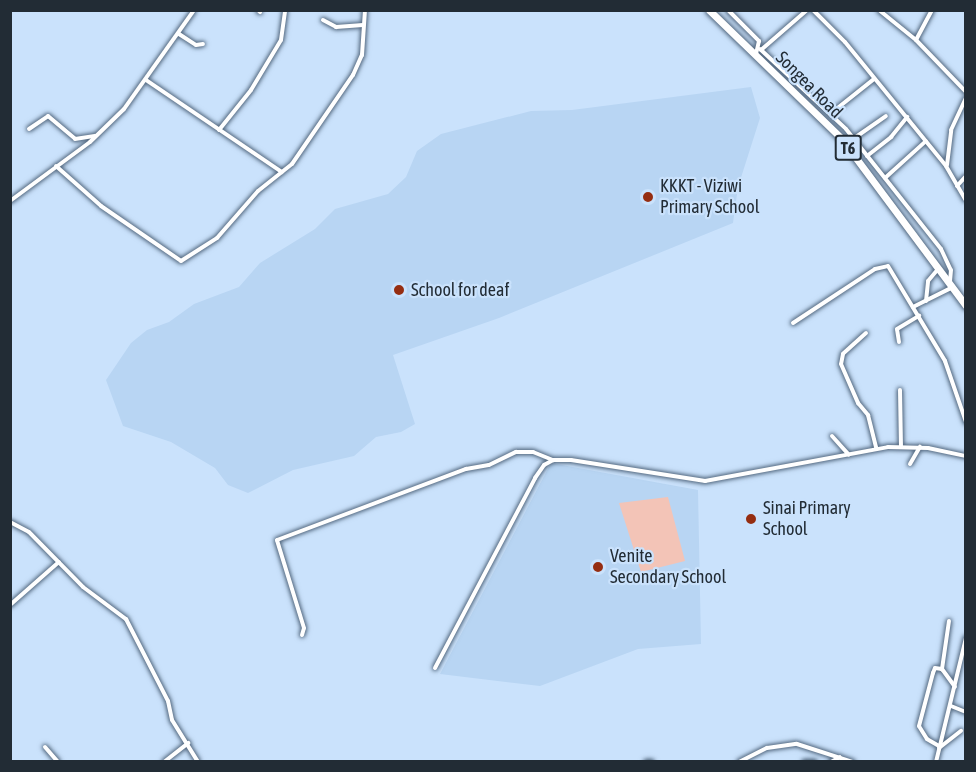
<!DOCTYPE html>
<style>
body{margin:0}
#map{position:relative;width:976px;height:772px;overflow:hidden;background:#cae2fc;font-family:"Asap Condensed",sans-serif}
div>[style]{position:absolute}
.built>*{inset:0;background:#b8d5f3}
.green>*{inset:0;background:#f3c4b7}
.roads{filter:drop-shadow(0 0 2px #53687f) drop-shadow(0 0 2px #53687f)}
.street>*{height:4px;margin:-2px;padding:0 2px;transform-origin:2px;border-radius:2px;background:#fff}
.highway>*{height:7px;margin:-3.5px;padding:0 3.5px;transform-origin:3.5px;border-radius:3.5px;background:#fff}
.dots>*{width:16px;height:16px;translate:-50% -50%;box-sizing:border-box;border:3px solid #cae2fc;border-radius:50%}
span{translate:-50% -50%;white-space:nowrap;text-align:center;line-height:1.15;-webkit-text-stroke:4.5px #cae2fc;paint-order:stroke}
.shield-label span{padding:2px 4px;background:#cae2fc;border:2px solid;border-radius:4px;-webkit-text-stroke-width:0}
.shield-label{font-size:16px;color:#222c35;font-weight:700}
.street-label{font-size:18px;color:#222c35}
.poi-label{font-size:18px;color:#222c35}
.left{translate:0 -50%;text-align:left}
.frame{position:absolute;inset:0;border:12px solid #222c35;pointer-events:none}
</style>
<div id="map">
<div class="built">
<i style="clip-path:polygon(751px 87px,760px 118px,738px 187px,733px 223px,499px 318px,393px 355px,415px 424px,401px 432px,376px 437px,354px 456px,293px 470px,248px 493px,228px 485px,215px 468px,171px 442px,123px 426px,106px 380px,131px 343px,147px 330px,169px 322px,194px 304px,239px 287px,260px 263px,315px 229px,335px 209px,388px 194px,406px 177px,417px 151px,441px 134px,531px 111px,572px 110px)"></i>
<i style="clip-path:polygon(551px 463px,698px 490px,701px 644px,638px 649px,540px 686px,440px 674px)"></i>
</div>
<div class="green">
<i style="clip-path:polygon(668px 497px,685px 561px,641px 572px,619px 503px)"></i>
</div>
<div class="roads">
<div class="street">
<i style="left:258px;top:10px;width:3px;rotate:45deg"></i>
<i style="left:728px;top:10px;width:44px;rotate:45deg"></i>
<i style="left:759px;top:41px;width:13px;rotate:103deg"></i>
<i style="left:813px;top:10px;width:45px;rotate:45deg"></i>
<i style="left:845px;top:42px;width:160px;rotate:50.8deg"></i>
<i style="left:946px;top:166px;width:39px;rotate:60deg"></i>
<i style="left:879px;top:10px;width:48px;rotate:39deg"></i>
<i style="left:916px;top:40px;width:72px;rotate:46.1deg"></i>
<i style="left:323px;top:20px;width:15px;rotate:28deg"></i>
<i style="left:336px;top:27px;width:27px;rotate:-4deg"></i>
<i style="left:179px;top:34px;width:20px;rotate:33deg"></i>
<i style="left:196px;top:45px;width:7px;rotate:-8deg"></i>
<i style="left:916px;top:40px;width:34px;rotate:-62deg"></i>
<i style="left:760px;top:49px;width:117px;rotate:42.9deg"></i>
<i style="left:846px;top:129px;width:153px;rotate:51.6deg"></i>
<i style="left:941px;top:249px;width:23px;rotate:65deg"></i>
<i style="left:951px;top:270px;width:12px;rotate:95deg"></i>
<i style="left:761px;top:50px;width:61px;rotate:-41deg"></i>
<i style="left:146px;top:80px;width:164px;rotate:34.1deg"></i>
<i style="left:830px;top:114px;width:56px;rotate:-38.5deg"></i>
<i style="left:29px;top:129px;width:23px;rotate:-34deg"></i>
<i style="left:48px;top:116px;width:35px;rotate:40deg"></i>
<i style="left:75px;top:139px;width:20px;rotate:-9deg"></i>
<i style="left:219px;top:130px;width:51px;rotate:-51.3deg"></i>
<i style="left:251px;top:90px;width:58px;rotate:-59deg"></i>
<i style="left:281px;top:40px;width:30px;rotate:-82deg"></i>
<i style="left:853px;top:139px;width:40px;rotate:-34.9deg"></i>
<i style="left:867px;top:156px;width:31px;rotate:-38deg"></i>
<i style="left:891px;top:137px;width:26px;rotate:-51deg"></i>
<i style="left:947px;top:165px;width:35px;rotate:-83deg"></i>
<i style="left:951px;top:130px;width:35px;rotate:-65deg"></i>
<i style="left:56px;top:166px;width:60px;rotate:41.6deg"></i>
<i style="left:101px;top:206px;width:97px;rotate:34.5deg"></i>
<i style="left:181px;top:261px;width:43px;rotate:-32.6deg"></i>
<i style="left:217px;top:238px;width:62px;rotate:-48.9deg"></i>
<i style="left:258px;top:191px;width:43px;rotate:-38.5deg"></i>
<i style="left:292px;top:164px;width:108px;rotate:-55.6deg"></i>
<i style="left:353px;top:75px;width:22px;rotate:-66deg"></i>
<i style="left:362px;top:55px;width:45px;rotate:-86.2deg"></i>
<i style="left:885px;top:178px;width:55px;rotate:-42.1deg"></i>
<i style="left:957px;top:186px;width:13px;rotate:-48deg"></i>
<i style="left:10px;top:201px;width:99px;rotate:-36.4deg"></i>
<i style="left:90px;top:142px;width:47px;rotate:-44.1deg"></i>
<i style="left:124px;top:109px;width:121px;rotate:-54.7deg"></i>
<i style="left:926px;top:301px;width:20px;rotate:-84deg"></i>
<i style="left:928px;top:281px;width:17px;rotate:-50deg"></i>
<i style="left:913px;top:307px;width:45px;rotate:-26.6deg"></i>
<i style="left:793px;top:323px;width:98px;rotate:-33.4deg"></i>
<i style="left:875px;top:269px;width:13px;rotate:-13deg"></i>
<i style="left:888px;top:266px;width:111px;rotate:59deg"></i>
<i style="left:945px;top:361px;width:65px;rotate:71deg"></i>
<i style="left:866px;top:333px;width:31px;rotate:138deg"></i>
<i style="left:843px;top:354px;width:10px;rotate:101deg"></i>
<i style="left:841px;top:364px;width:43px;rotate:66.4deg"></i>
<i style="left:858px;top:403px;width:16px;rotate:50deg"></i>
<i style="left:868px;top:415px;width:34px;rotate:76deg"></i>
<i style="left:899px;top:342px;width:13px;rotate:-99deg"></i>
<i style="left:897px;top:329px;width:26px;rotate:-31deg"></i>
<i style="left:900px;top:390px;width:56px;rotate:89deg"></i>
<i style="left:832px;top:436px;width:25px;rotate:48deg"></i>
<i style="left:910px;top:464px;width:20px;rotate:-60deg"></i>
<i style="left:10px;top:522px;width:21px;rotate:28deg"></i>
<i style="left:29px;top:532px;width:77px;rotate:45.5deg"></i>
<i style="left:83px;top:587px;width:54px;rotate:36.7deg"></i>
<i style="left:126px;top:619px;width:92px;rotate:62.9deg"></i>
<i style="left:168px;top:701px;width:19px;rotate:78deg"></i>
<i style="left:172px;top:720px;width:49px;rotate:58.2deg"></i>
<i style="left:10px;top:605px;width:65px;rotate:-41.3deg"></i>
<i style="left:949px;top:621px;width:49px;rotate:98.3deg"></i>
<i style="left:942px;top:669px;width:22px;rotate:54deg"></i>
<i style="left:302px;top:635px;width:7px;rotate:-74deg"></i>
<i style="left:304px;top:628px;width:92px;rotate:-107.1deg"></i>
<i style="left:277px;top:540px;width:202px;rotate:-20.6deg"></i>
<i style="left:466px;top:469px;width:23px;rotate:-10deg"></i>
<i style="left:489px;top:465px;width:30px;rotate:-26deg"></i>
<i style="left:516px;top:452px;width:17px"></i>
<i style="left:533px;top:452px;width:22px;rotate:22deg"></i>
<i style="left:435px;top:668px;width:215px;rotate:-62.2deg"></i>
<i style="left:535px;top:478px;width:16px;rotate:-55deg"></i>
<i style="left:544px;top:465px;width:10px;rotate:-29deg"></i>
<i style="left:553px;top:460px;width:18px"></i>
<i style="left:571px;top:460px;width:136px;rotate:8.9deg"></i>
<i style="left:705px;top:481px;width:186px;rotate:-10.5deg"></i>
<i style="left:888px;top:447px;width:40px;rotate:1.4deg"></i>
<i style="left:928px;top:448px;width:39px;rotate:12deg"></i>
<i style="left:951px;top:706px;width:16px;rotate:22deg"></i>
<i style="left:939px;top:746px;width:14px;rotate:-150deg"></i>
<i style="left:927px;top:739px;width:15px;rotate:-122deg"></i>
<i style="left:919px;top:726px;width:55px;rotate:-75.2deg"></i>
<i style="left:933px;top:673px;width:5px;rotate:-68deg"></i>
<i style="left:935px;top:668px;width:7px;rotate:8deg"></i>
<i style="left:45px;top:747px;width:20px;rotate:49deg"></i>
<i style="left:939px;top:748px;width:28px;rotate:-38deg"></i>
<i style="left:164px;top:762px;width:31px;rotate:-38deg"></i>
<i style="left:646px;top:762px;width:6px"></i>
<i style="left:739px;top:762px;width:31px;rotate:-27deg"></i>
<i style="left:767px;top:748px;width:30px;rotate:-8deg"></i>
<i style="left:797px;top:744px;width:59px;rotate:17.8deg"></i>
<i style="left:804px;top:762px;width:11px"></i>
<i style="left:831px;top:762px;width:10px;rotate:-29deg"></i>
<i style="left:936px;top:762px;width:128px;rotate:-76.4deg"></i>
</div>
<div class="highway">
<i style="left:709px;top:10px;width:184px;rotate:44.1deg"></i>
<i style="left:841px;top:138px;width:209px;rotate:53.3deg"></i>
</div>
</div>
<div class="dots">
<i style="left:648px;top:197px;background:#952d11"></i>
<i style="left:399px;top:290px;background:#952d11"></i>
<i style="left:751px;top:519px;background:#952d11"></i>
<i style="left:598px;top:567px;background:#952d11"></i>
</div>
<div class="shield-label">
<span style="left:848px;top:148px">T6</span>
</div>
<div class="street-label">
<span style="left:809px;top:85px;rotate:45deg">Songea Road</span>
</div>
<div class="poi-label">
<span class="left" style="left:660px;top:197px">KKKT - Viziwi<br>Primary School</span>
<span class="left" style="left:411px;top:290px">School for deaf</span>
<span class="left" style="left:763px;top:519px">Sinai Primary<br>School</span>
<span class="left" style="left:610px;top:567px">Venite<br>Secondary School</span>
</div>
<div class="frame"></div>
</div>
